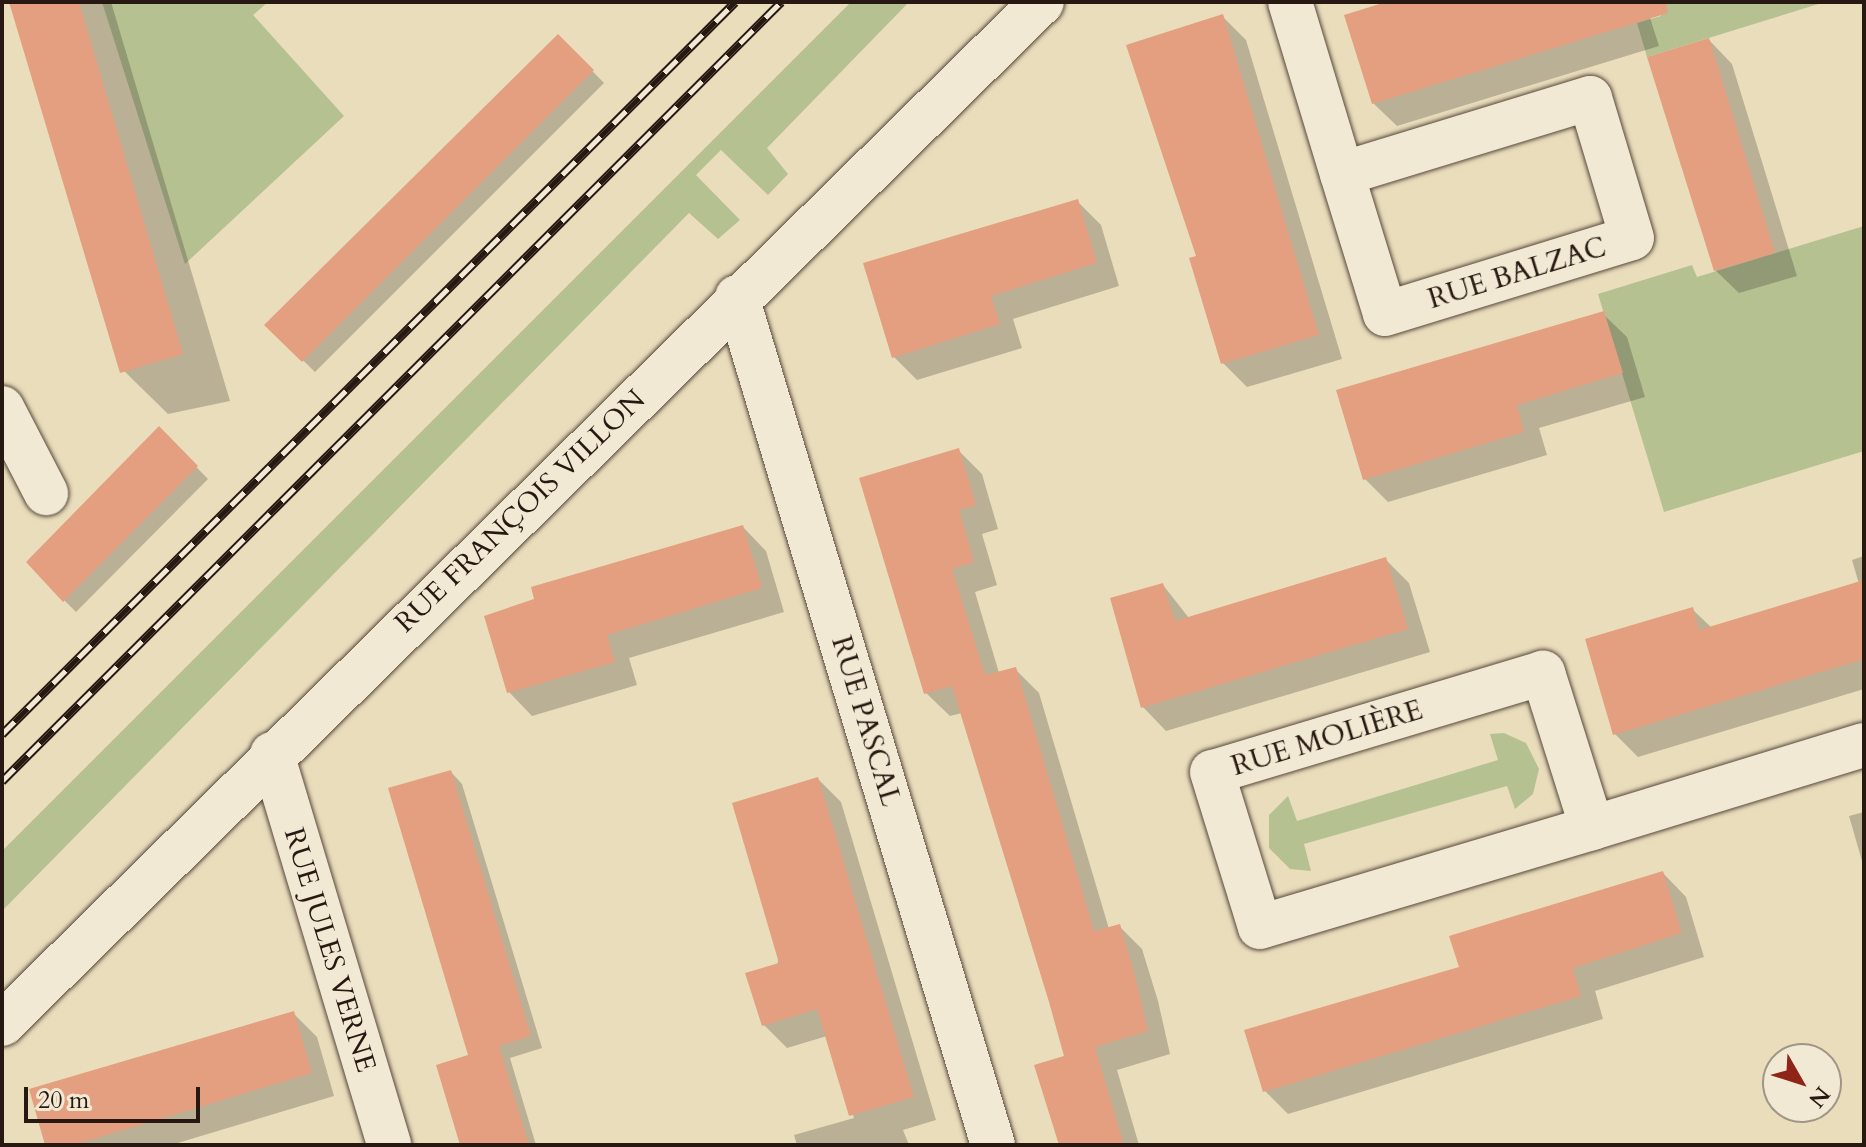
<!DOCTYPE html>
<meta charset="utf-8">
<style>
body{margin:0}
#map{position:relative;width:1866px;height:1147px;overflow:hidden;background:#e9ddbc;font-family:Cardo,serif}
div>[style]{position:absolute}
.green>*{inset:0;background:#b6c191}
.shadow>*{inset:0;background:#0003}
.building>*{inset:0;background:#e39f7f}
.roads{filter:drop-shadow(0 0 2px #58493c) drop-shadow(0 0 2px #58493c)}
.minor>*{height:44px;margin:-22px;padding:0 22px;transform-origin:22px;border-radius:22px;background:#f1e9d3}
.rail>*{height:9px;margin-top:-4.5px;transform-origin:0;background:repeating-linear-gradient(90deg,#f1e9d3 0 18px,#271812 0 36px);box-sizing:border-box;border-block:2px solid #271812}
span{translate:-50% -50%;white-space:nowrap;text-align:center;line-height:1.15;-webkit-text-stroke:6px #f1e9d3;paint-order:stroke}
.street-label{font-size:28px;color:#271812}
.frame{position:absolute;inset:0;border:4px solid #271812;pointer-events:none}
.north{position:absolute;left:1762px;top:1043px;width:80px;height:80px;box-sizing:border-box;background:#f1e9d3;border:2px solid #a09586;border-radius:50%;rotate:129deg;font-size:22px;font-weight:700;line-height:32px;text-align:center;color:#271812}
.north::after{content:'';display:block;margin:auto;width:28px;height:36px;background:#8f2418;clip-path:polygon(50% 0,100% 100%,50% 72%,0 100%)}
.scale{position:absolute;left:24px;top:1087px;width:176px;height:36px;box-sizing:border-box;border:4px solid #271812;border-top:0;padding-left:10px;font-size:24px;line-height:28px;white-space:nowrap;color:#271812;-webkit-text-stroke:6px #f1e9d3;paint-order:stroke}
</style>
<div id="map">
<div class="green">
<i style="clip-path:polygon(102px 2px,268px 2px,253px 15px,344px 116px,185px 264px)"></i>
<i style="clip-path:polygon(851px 2px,909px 2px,767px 148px,788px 174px,768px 195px,721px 150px,696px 175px,740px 220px,718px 239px,689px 213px,2px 911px,2px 851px)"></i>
<i style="clip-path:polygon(1657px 2px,1825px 2px,1647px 57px,1637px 23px,1661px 16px)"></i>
<i style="clip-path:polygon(1864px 226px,1864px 451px,1664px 512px,1598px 294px,1692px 265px,1697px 277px)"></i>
<i style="clip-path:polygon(1504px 733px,1526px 743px,1539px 769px,1533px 794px,1515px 809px,1507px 786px,1304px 844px,1311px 871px,1290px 869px,1269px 848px,1269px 815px,1288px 796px,1297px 821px,1498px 760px,1490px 734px)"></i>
</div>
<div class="shadow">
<i style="clip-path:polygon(11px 2px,111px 2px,230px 401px,168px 414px,120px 367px)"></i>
<i style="clip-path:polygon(1393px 2px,1645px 2px,1659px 46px,1397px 126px,1373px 103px)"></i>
<i style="clip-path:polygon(1222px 16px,1246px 40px,1342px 359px,1247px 387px,1223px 363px,1191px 260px,1199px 258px)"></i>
<i style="clip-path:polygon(558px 36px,604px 83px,315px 372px,267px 325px)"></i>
<i style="clip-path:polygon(1709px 40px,1732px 64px,1797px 276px,1739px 293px,1715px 270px)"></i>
<i style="clip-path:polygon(1077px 201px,1101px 225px,1119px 286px,1013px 319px,1022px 348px,917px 380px,894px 357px)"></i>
<i style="clip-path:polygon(1603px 314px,1627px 337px,1645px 397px,1539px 428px,1547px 455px,1388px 502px,1365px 479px)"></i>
<i style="clip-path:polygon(159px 429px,208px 479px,76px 612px,64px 600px)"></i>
<i style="clip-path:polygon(959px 451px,982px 474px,998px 529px,982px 534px,997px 585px,975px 592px,999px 673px,1015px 669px,1039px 693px,1109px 929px,1119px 926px,1142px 949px,1158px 1001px,1170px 1054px,1117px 1070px,1139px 1145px,1060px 1145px,1067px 1057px,962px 713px,950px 716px,926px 693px)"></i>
<i style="clip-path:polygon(743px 527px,766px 551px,784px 612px,629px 658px,637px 685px,532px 716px,509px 692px)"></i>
<i style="clip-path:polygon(1864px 556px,1864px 689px,1638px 757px,1615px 734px,1692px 609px,1712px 628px,1859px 584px,1852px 560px)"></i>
<i style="clip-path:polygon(1385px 559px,1409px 583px,1430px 652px,1166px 731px,1143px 707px,1163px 585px,1189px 618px)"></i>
<i style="clip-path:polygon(451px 772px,462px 784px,542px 1048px,510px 1058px,536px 1145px,462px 1145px,470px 1056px)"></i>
<i style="clip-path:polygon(818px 779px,841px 802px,936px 1120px,903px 1130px,909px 1145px,797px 1145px,794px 1135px,854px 1118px,827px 1036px,787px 1048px,764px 1025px)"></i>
<i style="clip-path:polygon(1864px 812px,1864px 868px,1849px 816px)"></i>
<i style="clip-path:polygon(1663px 873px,1686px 897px,1704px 957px,1595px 991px,1603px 1019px,1288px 1114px,1265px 1091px,1461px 968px)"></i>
<i style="clip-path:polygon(293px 1013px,317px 1037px,334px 1096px,171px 1145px,47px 1145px)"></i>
</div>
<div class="building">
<i style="clip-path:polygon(9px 2px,79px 2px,183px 354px,120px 373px)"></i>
<i style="clip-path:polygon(1386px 2px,1666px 2px,1668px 13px,1372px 104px,1344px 15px)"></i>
<i style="clip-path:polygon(1223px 14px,1319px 335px,1221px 364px,1189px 258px,1196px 256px,1126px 45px)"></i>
<i style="clip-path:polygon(558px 34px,594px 70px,302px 362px,264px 325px)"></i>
<i style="clip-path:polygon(1709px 38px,1775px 253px,1714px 271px,1647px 57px)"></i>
<i style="clip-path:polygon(1078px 199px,1097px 263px,991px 296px,1000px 324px,892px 358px,863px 263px)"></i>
<i style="clip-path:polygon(1604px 311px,1623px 373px,1517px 405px,1524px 432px,1363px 480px,1336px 390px)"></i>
<i style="clip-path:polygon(159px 426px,198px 466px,63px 602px,26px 562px)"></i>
<i style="clip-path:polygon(959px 448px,976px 505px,959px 510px,974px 562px,952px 569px,985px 675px,1016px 667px,1094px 931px,1120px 924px,1135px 976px,1148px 1031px,1095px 1047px,1124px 1145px,1059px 1145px,1034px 1065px,1064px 1056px,1049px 1002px,952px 686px,924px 694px,859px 478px)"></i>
<i style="clip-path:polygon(743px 525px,762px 588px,607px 635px,615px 662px,507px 693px,484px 616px,534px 599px,531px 587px)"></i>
<i style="clip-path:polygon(1386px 557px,1408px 629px,1141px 708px,1110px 598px,1163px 583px,1175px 621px)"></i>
<i style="clip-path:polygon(1864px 580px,1864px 659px,1613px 735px,1585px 639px,1693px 607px,1699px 630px)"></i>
<i style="clip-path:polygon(451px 770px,531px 1036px,499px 1046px,529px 1145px,460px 1145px,436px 1065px,468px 1055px,388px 788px)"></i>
<i style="clip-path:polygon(818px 777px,914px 1097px,849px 1116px,817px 1009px,762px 1026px,745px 973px,779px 963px,732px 803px)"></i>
<i style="clip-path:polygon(1663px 871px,1682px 933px,1573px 968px,1581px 996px,1263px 1092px,1244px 1030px,1459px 967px,1449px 936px)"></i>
<i style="clip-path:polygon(294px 1011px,312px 1073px,74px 1145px,45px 1145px,29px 1089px)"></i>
</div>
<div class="roads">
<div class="minor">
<i style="left:1290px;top:2px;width:180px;rotate:73.2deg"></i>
<i style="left:1342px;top:174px;width:146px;rotate:72.9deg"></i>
<i style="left:1385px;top:314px;width:258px;rotate:-17.1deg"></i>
<i style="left:1632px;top:238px;width:146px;rotate:-106.7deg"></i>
<i style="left:1590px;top:98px;width:259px;rotate:163deg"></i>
<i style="left:737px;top:297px;width:886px;rotate:73.2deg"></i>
<i style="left:2px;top:408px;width:96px;rotate:62.6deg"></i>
<i style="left:272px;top:754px;width:408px;rotate:73.3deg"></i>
<i style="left:1592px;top:828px;width:163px;rotate:-107.5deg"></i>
<i style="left:1543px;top:673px;width:345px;rotate:163.3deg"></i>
<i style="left:1212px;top:772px;width:162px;rotate:72.8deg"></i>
<i style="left:1260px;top:927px;width:346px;rotate:-16.6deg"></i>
<i style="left:1592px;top:828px;width:284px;rotate:-17deg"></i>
<i style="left:2px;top:1024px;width:1458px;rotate:-44.5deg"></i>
</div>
</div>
<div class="rail">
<i style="left:2px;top:734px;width:1036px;rotate:-44.96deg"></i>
<i style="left:2px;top:781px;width:1102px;rotate:-45deg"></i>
</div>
<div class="street-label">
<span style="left:1517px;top:273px;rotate:-17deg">RUE BALZAC</span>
<span style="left:520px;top:511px;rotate:-44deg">RUE FRANÇOIS VILLON</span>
<span style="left:866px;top:721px;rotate:73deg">RUE PASCAL</span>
<span style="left:1327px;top:738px;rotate:-17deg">RUE MOLIÈRE</span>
<span style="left:330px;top:950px;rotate:73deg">RUE JULES VERNE</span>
</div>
<div class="frame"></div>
<div class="north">N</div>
<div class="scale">20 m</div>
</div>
